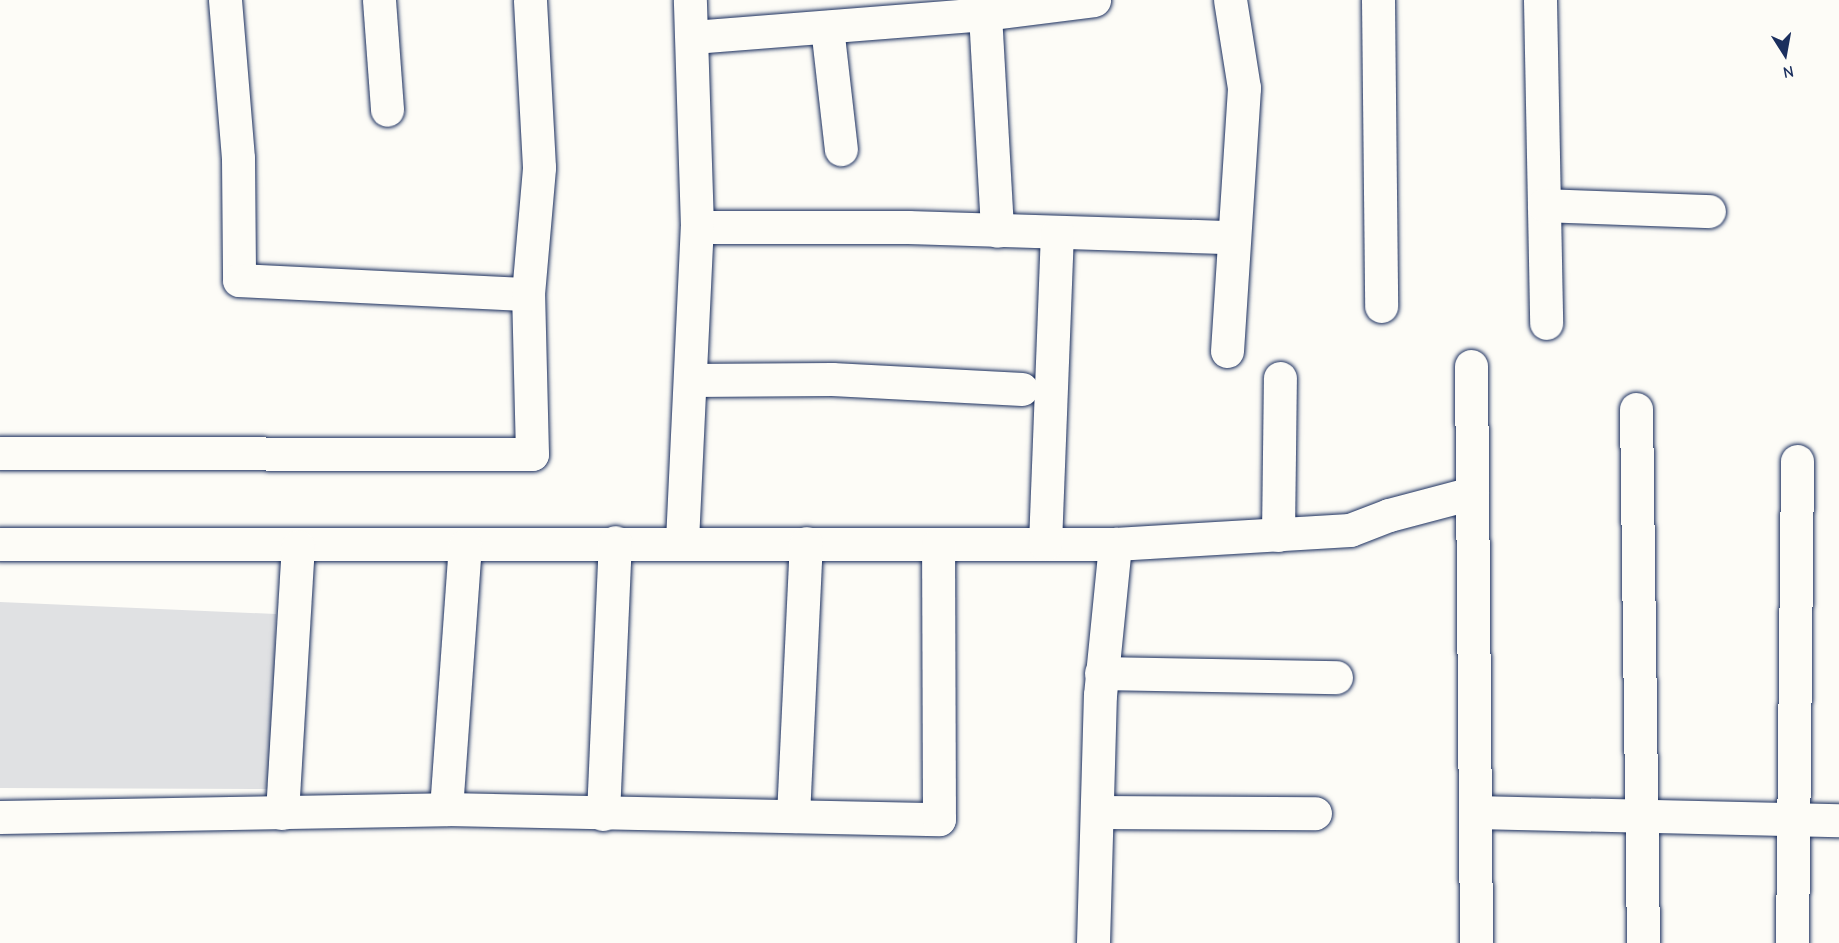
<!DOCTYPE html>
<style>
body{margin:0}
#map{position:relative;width:1839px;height:943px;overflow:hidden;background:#fdfcf7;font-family:"Comic Neue",sans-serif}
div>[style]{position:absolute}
.green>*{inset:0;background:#e0e1e3}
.roads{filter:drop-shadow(0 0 2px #1b2f5e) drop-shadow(0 0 2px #1b2f5e)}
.minor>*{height:33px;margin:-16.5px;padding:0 16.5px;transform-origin:16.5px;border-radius:16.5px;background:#fdfcf7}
span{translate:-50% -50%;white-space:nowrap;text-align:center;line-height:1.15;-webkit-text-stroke:5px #fdfcf7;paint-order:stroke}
.north{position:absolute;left:1755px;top:24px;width:60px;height:60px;-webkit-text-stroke:4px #fdfcf7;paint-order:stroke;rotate:169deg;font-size:16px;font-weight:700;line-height:24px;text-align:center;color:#1b2f5e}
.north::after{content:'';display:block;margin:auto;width:21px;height:27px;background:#1b2f5e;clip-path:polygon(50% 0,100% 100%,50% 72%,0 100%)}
</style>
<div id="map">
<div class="green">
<i style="clip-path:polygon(0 602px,276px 614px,270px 789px,0 788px)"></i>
</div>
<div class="roads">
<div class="minor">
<i style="left:225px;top:0;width:159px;rotate:85.3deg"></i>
<i style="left:238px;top:158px;width:122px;rotate:89.5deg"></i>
<i style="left:239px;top:280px;width:289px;rotate:2.8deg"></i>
<i style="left:379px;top:0;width:110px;rotate:85.8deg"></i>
<i style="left:1378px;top:0;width:306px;rotate:89.4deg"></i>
<i style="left:1540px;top:0;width:323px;rotate:88.9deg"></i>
<i style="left:985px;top:14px;width:217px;rotate:86.8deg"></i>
<i style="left:827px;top:27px;width:123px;rotate:83.5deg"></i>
<i style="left:693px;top:37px;width:293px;rotate:-4.5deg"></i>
<i style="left:985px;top:14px;width:110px;rotate:-7.3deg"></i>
<i style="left:1544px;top:205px;width:165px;rotate:2.1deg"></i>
<i style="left:697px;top:227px;width:211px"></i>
<i style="left:908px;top:227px;width:324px;rotate:1.8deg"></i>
<i style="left:1227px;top:351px;width:264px;rotate:-86.3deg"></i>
<i style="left:1244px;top:88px;width:89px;rotate:-99deg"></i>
<i style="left:1471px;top:366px;width:577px;rotate:89.5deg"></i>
<i style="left:691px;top:380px;width:141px;rotate:-0.4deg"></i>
<i style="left:832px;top:379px;width:190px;rotate:3deg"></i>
<i style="left:1636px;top:409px;width:534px;rotate:89.25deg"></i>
<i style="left:0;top:453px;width:532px;rotate:0.11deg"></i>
<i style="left:532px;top:454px;width:160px;rotate:-91.4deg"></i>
<i style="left:528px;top:294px;width:127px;rotate:-85deg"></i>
<i style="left:539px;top:167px;width:167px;rotate:-93.1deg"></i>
<i style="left:1278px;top:535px;width:157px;rotate:-89.3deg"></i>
<i style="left:682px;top:541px;width:314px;rotate:-87.3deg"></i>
<i style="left:697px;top:227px;width:227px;rotate:-91.8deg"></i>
<i style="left:0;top:544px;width:1115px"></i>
<i style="left:1115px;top:544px;width:235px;rotate:-3.4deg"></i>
<i style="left:1350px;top:530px;width:42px;rotate:-21deg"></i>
<i style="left:1389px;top:515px;width:86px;rotate:-14.8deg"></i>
<i style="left:1045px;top:544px;width:311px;rotate:-87.8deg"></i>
<i style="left:1101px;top:673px;width:235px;rotate:1deg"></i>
<i style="left:446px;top:809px;width:264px;rotate:-85.9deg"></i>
<i style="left:1097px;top:812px;width:218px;rotate:0.3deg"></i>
<i style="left:1475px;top:812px;width:364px;rotate:1.3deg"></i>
<i style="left:282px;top:813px;width:267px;rotate:-86.6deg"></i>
<i style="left:603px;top:814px;width:272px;rotate:-87.5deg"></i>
<i style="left:793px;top:816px;width:273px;rotate:-87.3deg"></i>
<i style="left:0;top:817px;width:446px;rotate:-1deg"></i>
<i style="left:446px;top:809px;width:493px;rotate:1.2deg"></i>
<i style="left:939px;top:819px;width:275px;rotate:-90.2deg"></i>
<i style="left:1093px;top:943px;width:248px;rotate:-88.4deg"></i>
<i style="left:1100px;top:695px;width:152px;rotate:-84.3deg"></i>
<i style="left:1792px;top:943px;width:482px;rotate:-89.4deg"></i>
</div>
</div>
<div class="north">N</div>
</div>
